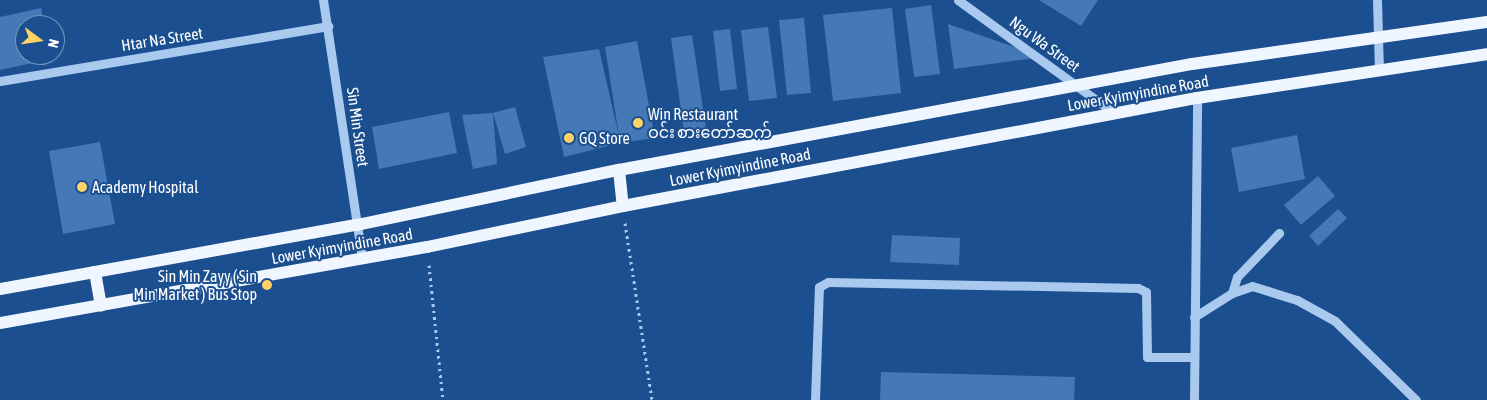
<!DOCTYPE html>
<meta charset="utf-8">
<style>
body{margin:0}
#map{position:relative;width:1487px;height:400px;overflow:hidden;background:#1b4f8f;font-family:"Asap Condensed","Noto Sans Myanmar",sans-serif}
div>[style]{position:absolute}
.building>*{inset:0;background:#4478b7}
.path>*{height:3px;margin-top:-1.5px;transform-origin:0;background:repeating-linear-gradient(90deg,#a9c9ee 0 2.5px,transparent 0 6.5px)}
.minor>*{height:9px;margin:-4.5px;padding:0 4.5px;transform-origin:4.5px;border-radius:4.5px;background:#a9c9ee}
.major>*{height:12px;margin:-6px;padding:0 6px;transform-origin:6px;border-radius:6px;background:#f0f6ff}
.dots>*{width:14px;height:14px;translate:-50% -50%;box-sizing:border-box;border:2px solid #1b4f8f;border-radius:50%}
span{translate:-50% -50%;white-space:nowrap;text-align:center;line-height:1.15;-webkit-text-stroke:4px #1b4f8f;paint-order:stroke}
.street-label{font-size:16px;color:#fff}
.poi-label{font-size:16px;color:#fff}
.left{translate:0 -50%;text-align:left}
.right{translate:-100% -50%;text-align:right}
.north{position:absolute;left:15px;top:15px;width:50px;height:50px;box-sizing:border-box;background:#1b4f8f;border:1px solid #7695bc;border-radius:50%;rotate:104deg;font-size:14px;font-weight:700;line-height:20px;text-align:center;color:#fff}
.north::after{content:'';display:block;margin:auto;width:18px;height:22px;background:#ffd166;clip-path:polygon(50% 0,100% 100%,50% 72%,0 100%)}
</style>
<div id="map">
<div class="building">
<i style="clip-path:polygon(1039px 0,1098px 0,1081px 26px)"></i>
<i style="clip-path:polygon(931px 5px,940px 74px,914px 77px,905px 9px)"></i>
<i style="clip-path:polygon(41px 8px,44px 25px,25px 25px,25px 55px,50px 55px,51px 59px,0 70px,0 17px)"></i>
<i style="clip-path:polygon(892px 8px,901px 93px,833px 101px,823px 15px)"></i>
<i style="clip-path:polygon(804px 18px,811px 93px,787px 95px,779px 20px)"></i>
<i style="clip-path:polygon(948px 24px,1043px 57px,954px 69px)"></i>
<i style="clip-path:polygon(768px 27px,777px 98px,749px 101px,741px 30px)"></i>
<i style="clip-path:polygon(730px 29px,737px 89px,720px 91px,713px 31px)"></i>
<i style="clip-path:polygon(692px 35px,706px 128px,684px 132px,671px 38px)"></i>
<i style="clip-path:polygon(637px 41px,655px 138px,620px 143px,564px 157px,543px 57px,599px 49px,619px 136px,605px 47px)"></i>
<i style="clip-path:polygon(515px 107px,526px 147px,505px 154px,493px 113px,497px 164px,473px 169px,462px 115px,493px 113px)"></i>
<i style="clip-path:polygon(449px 112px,457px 153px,379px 169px,372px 127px)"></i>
<i style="clip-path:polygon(1297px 135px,1305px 179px,1239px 192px,1231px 148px)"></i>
<i style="clip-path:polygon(100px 142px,115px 224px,63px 234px,49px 151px)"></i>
<i style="clip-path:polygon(1318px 176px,1335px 196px,1301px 225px,1284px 205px)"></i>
<i style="clip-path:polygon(1338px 209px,1347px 218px,1318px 246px,1309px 236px)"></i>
<i style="clip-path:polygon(892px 235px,960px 238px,959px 265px,890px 262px)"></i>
<i style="clip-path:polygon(881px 372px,1075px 377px,1074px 400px,880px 400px)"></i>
</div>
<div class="path">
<i style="left:625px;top:223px;width:179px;rotate:81.3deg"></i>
<i style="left:429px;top:265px;width:136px;rotate:84.1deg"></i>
</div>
<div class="minor">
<i style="left:323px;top:0;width:262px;rotate:81.4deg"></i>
<i style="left:958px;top:0;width:193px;rotate:35.9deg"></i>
<i style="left:1377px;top:0;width:71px;rotate:88.4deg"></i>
<i style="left:0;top:81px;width:333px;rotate:-9.5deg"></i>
<i style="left:1232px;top:293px;width:17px;rotate:-73deg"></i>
<i style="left:1237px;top:277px;width:61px;rotate:-46.3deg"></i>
<i style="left:1194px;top:317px;width:45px;rotate:-32.3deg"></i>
<i style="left:1232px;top:293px;width:21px;rotate:-19deg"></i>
<i style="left:1252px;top:286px;width:47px;rotate:17.3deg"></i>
<i style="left:1297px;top:300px;width:43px;rotate:28.9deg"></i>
<i style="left:1335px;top:321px;width:113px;rotate:44.3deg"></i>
<i style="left:815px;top:400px;width:113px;rotate:-88deg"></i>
<i style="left:819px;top:287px;width:10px;rotate:-29deg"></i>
<i style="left:828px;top:282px;width:310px;rotate:1.1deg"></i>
<i style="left:1138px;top:288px;width:9px;rotate:27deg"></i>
<i style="left:1146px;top:292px;width:65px;rotate:89.1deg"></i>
<i style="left:1147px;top:357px;width:47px"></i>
<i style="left:1194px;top:400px;width:302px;rotate:-89.4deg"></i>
</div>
<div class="major">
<i style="left:619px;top:170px;width:36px;rotate:84deg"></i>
<i style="left:95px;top:272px;width:34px;rotate:80deg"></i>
<i style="left:0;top:289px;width:363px;rotate:-10.2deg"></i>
<i style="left:357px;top:225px;width:268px;rotate:-11.9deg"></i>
<i style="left:619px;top:170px;width:583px;rotate:-10.48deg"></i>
<i style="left:1192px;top:64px;width:298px;rotate:-8.1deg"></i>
<i style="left:0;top:323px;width:434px;rotate:-10.1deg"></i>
<i style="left:427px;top:247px;width:200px;rotate:-11.8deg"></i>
<i style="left:623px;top:206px;width:584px;rotate:-10.66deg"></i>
<i style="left:1197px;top:98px;width:293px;rotate:-8.6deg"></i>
</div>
<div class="dots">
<i style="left:638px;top:123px;background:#ffd166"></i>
<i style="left:569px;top:138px;background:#ffd166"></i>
<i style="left:82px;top:187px;background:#ffd166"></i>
<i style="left:267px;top:285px;background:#ffd166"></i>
</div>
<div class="street-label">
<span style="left:162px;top:39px;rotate:-9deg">Htar Na Street</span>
<span style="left:1045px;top:44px;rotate:36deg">Ngu Wa Street</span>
<span style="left:1138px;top:93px;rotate:-10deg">Lower Kyimyindine Road</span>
<span style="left:358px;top:127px;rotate:82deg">Sin Min Street</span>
<span style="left:740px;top:167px;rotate:-11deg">Lower Kyimyindine Road</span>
<span style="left:342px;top:246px;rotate:-10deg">Lower Kyimyindine Road</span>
</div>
<div class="poi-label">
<span class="left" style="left:648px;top:123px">Win Restaurant<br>ဝင်း စားတော်ဆက်</span>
<span class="left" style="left:579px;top:138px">GQ Store</span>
<span class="left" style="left:92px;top:187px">Academy Hospital</span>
<span class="right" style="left:257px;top:285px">Sin Min Zayy ( Sin<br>Min Market ) Bus Stop</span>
</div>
<div class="north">N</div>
</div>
